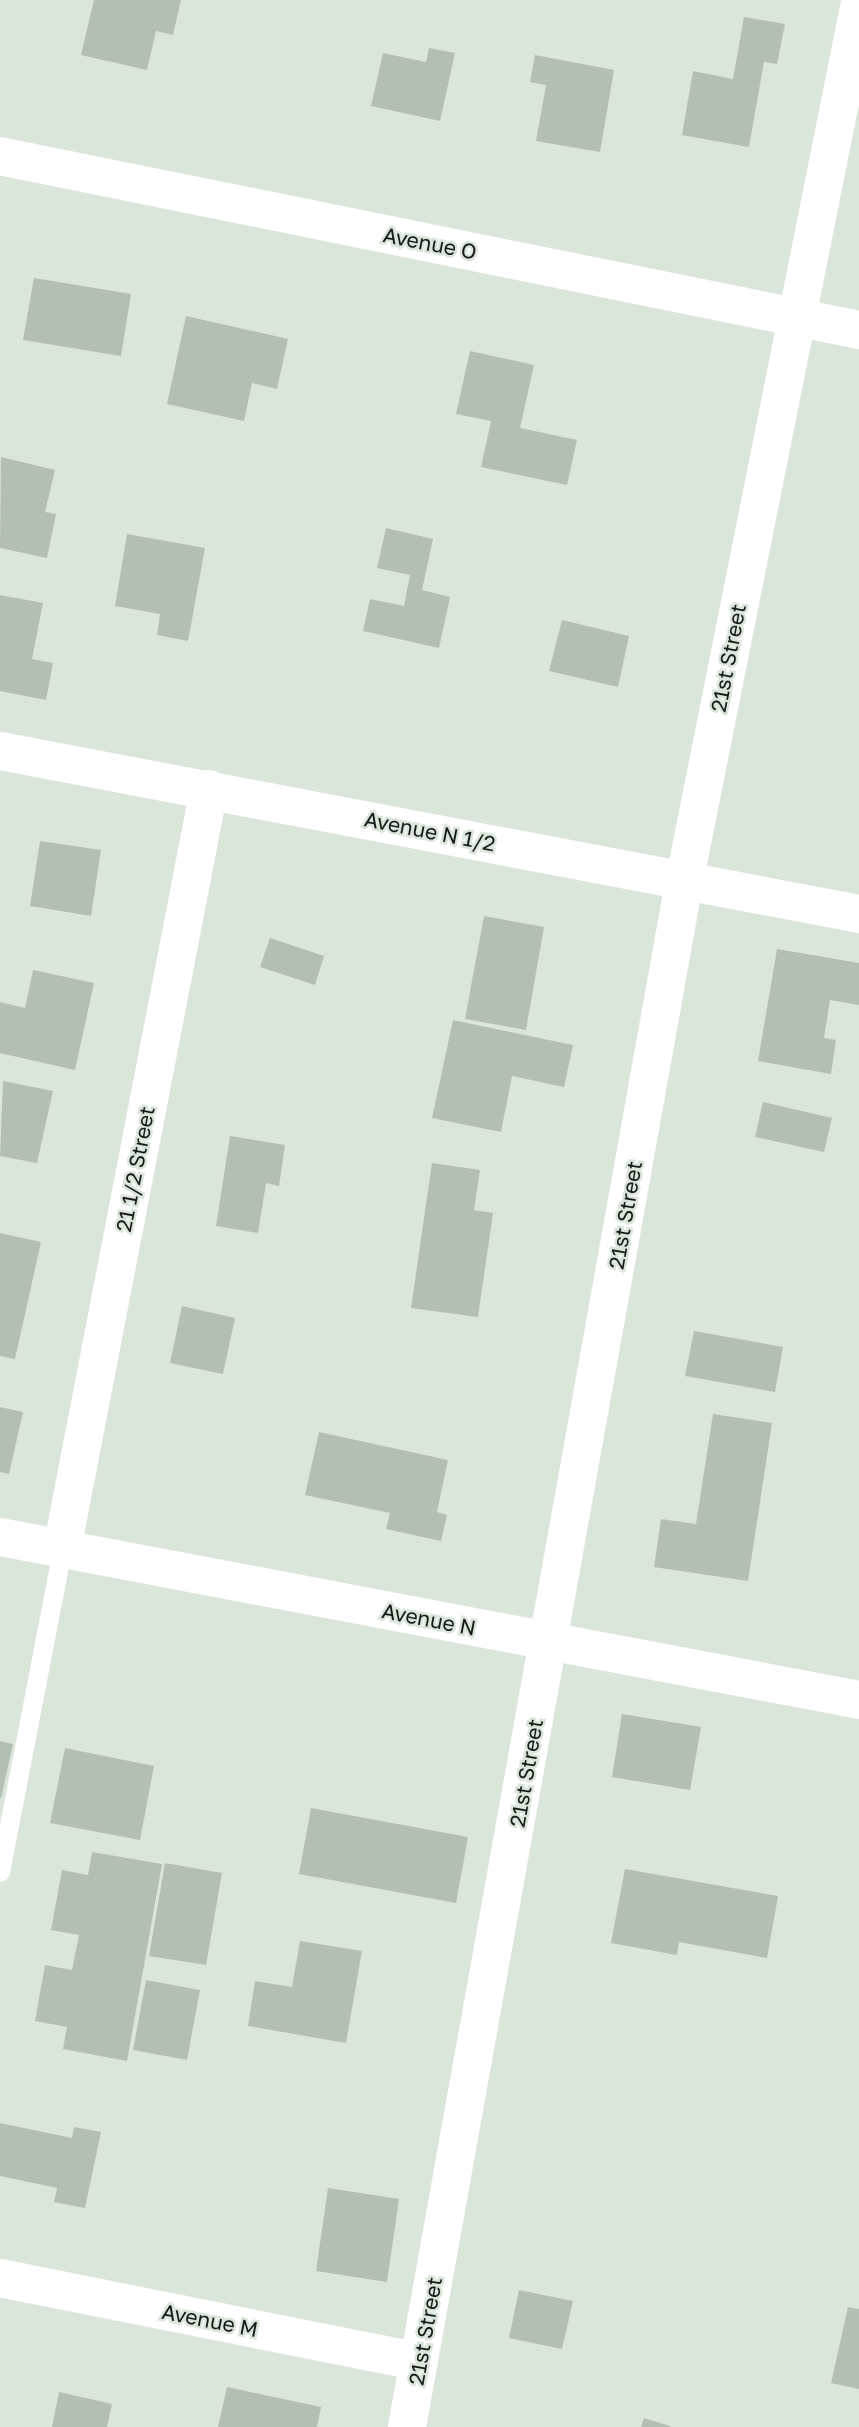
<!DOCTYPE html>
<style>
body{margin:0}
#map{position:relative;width:859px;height:2427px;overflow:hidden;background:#dbe6db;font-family:"Golos Text",sans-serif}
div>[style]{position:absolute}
.building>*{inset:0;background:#b4bfb4}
.lane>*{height:19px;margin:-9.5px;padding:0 9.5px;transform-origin:9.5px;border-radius:9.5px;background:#fff}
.street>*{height:38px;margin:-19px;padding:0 19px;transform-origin:19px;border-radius:19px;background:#fff}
span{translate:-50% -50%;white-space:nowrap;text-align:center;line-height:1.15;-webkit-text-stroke:5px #dbe6db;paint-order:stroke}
.street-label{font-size:21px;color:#171b17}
</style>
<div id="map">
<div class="building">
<i style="clip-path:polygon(94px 0,181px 0,173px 35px,156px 31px,147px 70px,81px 55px)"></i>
<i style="clip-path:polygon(744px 17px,785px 24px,777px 64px,764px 62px,749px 147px,682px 135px,693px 71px,733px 79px)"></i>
<i style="clip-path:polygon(429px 48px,455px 53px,440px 121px,371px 106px,383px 53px,426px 62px)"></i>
<i style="clip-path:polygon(535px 55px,614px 70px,600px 152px,536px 141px,546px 85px,530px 82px)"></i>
<i style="clip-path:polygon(34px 278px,131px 294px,121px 356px,23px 340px)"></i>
<i style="clip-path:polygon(186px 316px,288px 339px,277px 389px,252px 383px,244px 421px,167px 404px)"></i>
<i style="clip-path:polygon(470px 351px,534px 365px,520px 428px,577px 440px,567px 485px,481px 467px,491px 421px,456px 414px)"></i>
<i style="clip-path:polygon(1px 457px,55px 470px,45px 512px,56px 514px,47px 558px,0 548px)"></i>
<i style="clip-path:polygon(386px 528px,433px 539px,422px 590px,450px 597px,439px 648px,363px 631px,370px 599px,404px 606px,410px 575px,377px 568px)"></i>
<i style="clip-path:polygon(127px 534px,205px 548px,188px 641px,157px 635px,160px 614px,115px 606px)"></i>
<i style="clip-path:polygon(0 595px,43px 603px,32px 659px,53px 663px,46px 700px,0 691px)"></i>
<i style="clip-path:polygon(562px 620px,629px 636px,618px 687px,549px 671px)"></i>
<i style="clip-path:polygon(40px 841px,101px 850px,91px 916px,30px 906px)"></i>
<i style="clip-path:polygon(484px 916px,544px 927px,526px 1030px,465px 1019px)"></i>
<i style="clip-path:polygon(270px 938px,324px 956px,315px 985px,260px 967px)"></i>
<i style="clip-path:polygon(777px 949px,859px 963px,859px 1005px,830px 1000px,824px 1038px,836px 1040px,831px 1074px,758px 1061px)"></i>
<i style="clip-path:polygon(33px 970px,94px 983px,75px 1070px,0 1053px,0 1002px,25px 1008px)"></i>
<i style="clip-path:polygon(453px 1020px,573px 1045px,564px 1087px,512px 1076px,501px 1132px,432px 1118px)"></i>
<i style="clip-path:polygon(3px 1081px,53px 1091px,37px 1163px,0 1156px)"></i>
<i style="clip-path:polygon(763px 1102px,832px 1118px,824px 1152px,755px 1137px)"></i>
<i style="clip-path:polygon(230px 1136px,285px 1145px,279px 1186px,266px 1183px,258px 1233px,216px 1226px)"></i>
<i style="clip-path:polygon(432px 1163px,480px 1170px,474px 1210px,493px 1213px,478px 1317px,411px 1308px)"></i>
<i style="clip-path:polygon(0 1233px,41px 1242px,15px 1359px,0 1356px)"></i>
<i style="clip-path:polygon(182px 1306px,235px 1318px,223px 1374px,170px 1363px)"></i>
<i style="clip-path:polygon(694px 1331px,783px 1347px,775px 1392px,685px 1376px)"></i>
<i style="clip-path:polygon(0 1407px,23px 1412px,9px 1474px,0 1472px)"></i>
<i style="clip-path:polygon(713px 1414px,772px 1423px,748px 1581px,654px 1567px,661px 1519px,696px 1524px)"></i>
<i style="clip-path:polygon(319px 1432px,448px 1460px,437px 1512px,447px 1515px,441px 1541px,386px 1529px,390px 1513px,305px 1495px)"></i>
<i style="clip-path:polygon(622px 1714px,701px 1727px,690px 1790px,612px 1777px)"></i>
<i style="clip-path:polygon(0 1741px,13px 1744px,1px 1798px,0 1798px)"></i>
<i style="clip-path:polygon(65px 1748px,154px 1766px,140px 1840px,50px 1823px)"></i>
<i style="clip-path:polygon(311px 1808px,468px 1837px,456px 1903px,299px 1874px)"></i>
<i style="clip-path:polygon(92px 1852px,162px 1864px,127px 2061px,63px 2049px,67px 2027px,35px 2021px,45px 1965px,72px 1970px,79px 1935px,51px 1930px,62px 1870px,88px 1875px)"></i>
<i style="clip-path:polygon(165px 1863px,222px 1873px,206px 1965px,149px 1956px)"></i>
<i style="clip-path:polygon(625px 1869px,778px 1896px,767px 1958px,679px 1942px,677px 1955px,611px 1943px)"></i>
<i style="clip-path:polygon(300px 1941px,362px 1951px,346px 2043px,248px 2026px,255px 1981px,292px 1987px)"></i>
<i style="clip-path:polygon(146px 1980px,200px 1990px,187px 2060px,133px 2050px)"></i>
<i style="clip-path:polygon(0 2123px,72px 2138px,74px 2127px,101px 2132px,85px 2208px,54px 2202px,57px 2188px,0 2176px)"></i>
<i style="clip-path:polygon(328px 2188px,399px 2199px,387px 2282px,316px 2271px)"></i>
<i style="clip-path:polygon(519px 2290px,573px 2301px,562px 2349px,509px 2338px)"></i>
<i style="clip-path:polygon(848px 2307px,859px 2309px,859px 2389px,831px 2383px)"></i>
<i style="clip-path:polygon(227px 2387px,321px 2407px,317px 2427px,218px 2427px)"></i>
<i style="clip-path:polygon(59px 2392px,112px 2404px,107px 2427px,52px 2427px)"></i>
<i style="clip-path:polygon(644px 2418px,670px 2426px,670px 2427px,641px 2427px)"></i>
</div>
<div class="lane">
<i style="left:0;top:1872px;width:329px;rotate:-79.1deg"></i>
</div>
<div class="street">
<i style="left:0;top:156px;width:876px;rotate:11.45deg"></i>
<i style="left:0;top:751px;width:874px;rotate:10.74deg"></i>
<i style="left:0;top:1537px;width:874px;rotate:10.74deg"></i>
<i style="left:62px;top:1549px;width:774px;rotate:-79.05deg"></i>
<i style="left:0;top:2278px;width:427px;rotate:11.3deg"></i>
<i style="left:407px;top:2427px;width:1574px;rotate:-79.83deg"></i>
<i style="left:685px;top:878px;width:888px;rotate:-78.7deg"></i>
</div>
<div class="street-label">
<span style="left:430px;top:243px;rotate:11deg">Avenue O</span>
<span style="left:728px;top:658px;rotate:-79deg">21st Street</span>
<span style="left:430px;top:831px;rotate:11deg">Avenue N 1/2</span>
<span style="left:135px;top:1169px;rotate:-79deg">21 1/2 Street</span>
<span style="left:625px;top:1215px;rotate:-80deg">21st Street</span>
<span style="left:429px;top:1619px;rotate:11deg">Avenue N</span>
<span style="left:526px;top:1773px;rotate:-80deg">21st Street</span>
<span style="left:210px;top:2320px;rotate:11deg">Avenue M</span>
<span style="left:425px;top:2331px;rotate:-80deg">21st Street</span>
</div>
</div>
